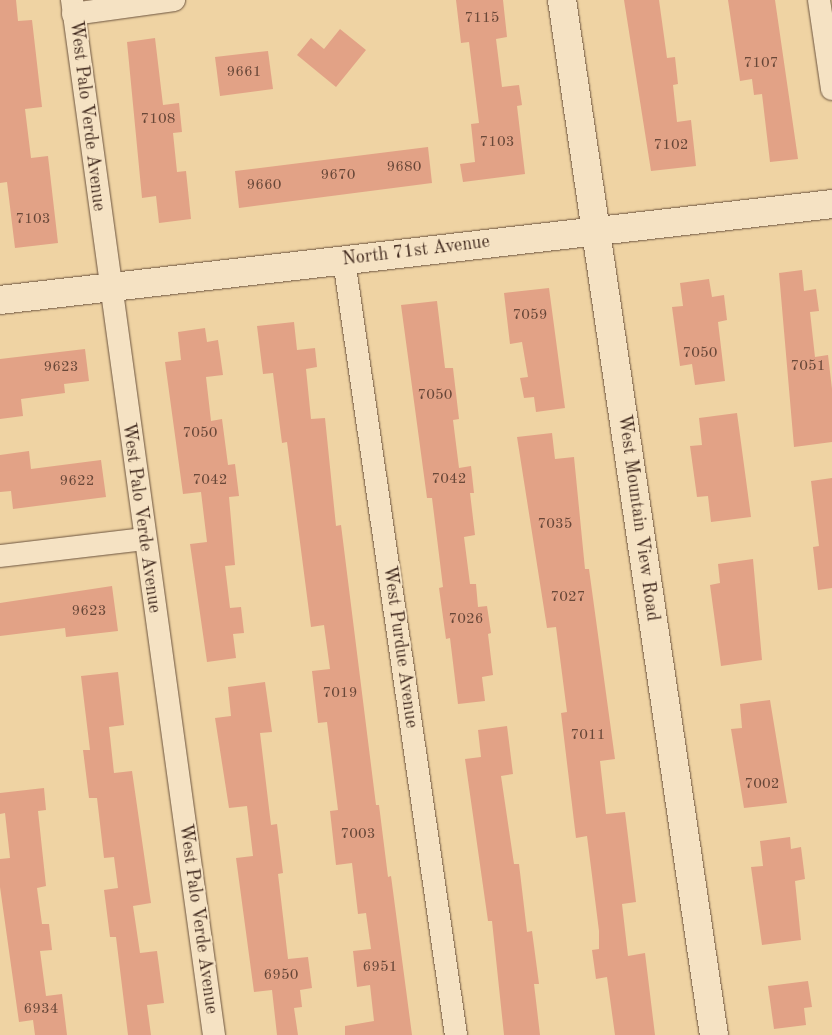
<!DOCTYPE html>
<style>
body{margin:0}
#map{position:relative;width:832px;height:1035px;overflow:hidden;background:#efd3a3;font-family:"Old Standard TT",serif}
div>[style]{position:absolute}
.building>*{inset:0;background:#e2a286}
.roads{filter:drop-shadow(0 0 1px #6c543f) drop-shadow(0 0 1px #6c543f)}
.street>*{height:22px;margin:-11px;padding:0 11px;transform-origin:11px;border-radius:11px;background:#f5e2c3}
.secondary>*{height:28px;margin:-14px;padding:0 14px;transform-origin:14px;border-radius:14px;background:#f5e2c3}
span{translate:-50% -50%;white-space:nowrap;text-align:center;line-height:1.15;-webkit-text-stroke:4px #f5e2c3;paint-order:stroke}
.number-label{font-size:15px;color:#684738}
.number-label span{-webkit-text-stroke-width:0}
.street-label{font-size:18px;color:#40291e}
</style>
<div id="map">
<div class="building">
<i style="clip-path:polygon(0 0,16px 0,18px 21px,32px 20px,42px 107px,25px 109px,31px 158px,48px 156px,58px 243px,15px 248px,7px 182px,0 183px)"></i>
<i style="clip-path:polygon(456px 0,503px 0,507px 37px,496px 39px,502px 87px,519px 85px,522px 105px,517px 106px,525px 174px,463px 182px,460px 164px,475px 162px,471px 124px,479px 123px,469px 42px,461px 43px)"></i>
<i style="clip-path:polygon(624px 0,659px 0,667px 58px,675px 57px,678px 84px,673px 85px,677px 122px,691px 120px,696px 166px,651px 171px)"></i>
<i style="clip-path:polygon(728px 0,775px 0,798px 159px,770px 162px,762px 94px,754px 95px,752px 79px,740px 81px)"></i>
<i style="clip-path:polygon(340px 29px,366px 50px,336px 87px,297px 55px,311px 38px,324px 49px)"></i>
<i style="clip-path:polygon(155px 38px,163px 105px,179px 103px,182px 132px,173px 133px,177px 172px,186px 171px,191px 219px,159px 223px,156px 196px,142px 198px,127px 42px)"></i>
<i style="clip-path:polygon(268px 51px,273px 89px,220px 96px,215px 57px)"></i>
<i style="clip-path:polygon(428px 147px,432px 183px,239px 208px,235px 171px)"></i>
<i style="clip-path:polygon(802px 270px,804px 291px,816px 289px,819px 311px,810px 312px,815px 357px,828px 355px,832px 389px,832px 442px,794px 447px,779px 273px)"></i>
<i style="clip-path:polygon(709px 279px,712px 297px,724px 295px,727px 320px,718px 322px,725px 381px,695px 385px,692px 364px,680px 366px,672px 307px,683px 306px,680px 283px)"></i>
<i style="clip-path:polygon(549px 288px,565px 408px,536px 412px,534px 397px,524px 398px,520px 378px,528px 377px,522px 342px,510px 344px,504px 293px)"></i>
<i style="clip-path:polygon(437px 301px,445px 368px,453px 368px,459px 419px,453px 420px,459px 468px,471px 466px,474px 493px,470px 493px,475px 535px,464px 537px,470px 584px,476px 584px,478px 607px,487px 606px,491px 633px,488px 634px,493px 675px,482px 677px,485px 701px,458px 704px,450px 638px,446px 639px,439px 588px,443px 587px,432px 498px,427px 498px,401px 305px)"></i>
<i style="clip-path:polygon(294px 322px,297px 350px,315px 348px,317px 367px,306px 369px,311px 419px,325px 418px,336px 526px,341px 525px,376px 805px,379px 805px,388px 877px,391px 876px,412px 1035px,345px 1035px,345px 1026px,374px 1021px,370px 985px,357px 987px,353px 951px,371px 949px,366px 913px,358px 914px,352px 863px,336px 865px,330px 811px,338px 810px,327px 722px,318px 723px,312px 671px,330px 669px,324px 625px,311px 627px,287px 442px,282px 443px,273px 373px,263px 374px,257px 326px)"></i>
<i style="clip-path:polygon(205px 328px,207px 342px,218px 340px,223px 375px,206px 377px,211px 421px,222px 419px,228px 465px,235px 464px,239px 496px,229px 497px,235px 565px,225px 566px,230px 608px,241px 607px,244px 633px,233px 634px,236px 658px,207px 662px,190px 544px,207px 542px,201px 492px,183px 494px,165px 362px,181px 360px,178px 332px)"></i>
<i style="clip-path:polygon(85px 349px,89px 381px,64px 384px,65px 393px,21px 399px,23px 416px,0 419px,0 359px)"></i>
<i style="clip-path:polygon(737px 413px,751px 517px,711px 522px,708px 496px,697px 497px,690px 446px,702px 445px,699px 418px)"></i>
<i style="clip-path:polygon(552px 433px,555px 459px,574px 457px,585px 569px,589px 569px,615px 759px,600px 761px,606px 814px,625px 812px,636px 902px,622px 904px,628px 956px,645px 953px,655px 1035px,615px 1035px,607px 977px,596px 979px,592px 950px,599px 949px,599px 931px,587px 836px,576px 838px,561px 713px,567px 712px,556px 627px,547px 628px,517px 437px)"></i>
<i style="clip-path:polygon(29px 451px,31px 469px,101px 460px,106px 497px,13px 509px,11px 491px,0 492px,0 455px)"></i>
<i style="clip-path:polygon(832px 478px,832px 588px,818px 590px,813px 547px,819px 546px,811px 481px)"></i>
<i style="clip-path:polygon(753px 559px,762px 660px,721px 666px,710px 585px,720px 583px,718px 564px)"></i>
<i style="clip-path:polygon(112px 586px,118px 631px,66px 637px,65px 628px,0 636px,0 603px)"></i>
<i style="clip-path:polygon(118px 672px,124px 725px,109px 727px,114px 773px,132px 771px,151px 903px,133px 906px,140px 953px,157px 951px,164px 1003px,147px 1005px,151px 1035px,128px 1035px,116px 937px,110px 937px,104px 890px,118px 888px,114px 857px,104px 858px,97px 798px,89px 798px,83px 750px,90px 750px,81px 676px)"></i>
<i style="clip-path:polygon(265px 682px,272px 732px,260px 733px,271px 825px,277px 824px,283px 873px,278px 874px,288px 959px,308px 957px,312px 988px,300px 990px,302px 1007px,294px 1008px,298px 1035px,277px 1035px,272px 990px,254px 992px,236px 858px,253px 856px,247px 806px,229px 808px,215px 718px,231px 716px,228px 687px)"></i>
<i style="clip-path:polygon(770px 700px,787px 803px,744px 808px,731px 729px,742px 728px,740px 704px)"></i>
<i style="clip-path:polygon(507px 726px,513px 774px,501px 776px,514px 864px,519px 864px,527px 932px,532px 931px,539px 984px,534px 984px,540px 1035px,504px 1035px,492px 921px,488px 921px,465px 759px,481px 757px,478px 730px)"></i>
<i style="clip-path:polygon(44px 788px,46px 810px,38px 811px,46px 886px,37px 888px,42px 924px,49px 924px,52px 950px,40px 951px,46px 996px,62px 994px,67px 1035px,35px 1035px,33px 1020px,19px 1022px,0 887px,0 859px,10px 858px,5px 813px,0 814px,0 793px)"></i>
<i style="clip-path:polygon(790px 837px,791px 849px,801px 847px,805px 879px,795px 881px,801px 940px,762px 945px,751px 867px,763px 866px,760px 841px)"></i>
<i style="clip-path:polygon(808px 981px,812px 1007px,804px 1008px,806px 1025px,774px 1029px,768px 986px)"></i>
</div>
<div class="roads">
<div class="street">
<i style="left:72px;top:0;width:1045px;rotate:82.19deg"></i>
<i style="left:819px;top:0;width:90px;rotate:81.7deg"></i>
<i style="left:73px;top:14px;width:102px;rotate:-7.9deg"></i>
<i style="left:344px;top:260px;width:783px;rotate:81.78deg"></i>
<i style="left:0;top:556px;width:145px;rotate:-6.7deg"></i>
</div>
<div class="secondary">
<i style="left:562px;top:0;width:1046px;rotate:81.65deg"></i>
<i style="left:0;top:300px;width:838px;rotate:-6.58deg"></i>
</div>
</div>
<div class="number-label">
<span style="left:482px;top:19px">7115</span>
<span style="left:761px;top:64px">7107</span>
<span style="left:244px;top:73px">9661</span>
<span style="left:158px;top:120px">7108</span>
<span style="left:497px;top:143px">7103</span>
<span style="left:671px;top:146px">7102</span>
<span style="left:404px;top:168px">9680</span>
<span style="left:338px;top:176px">9670</span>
<span style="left:264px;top:186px">9660</span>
<span style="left:33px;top:220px">7103</span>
<span style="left:530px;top:316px">7059</span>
<span style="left:700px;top:354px">7050</span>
<span style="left:808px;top:367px">7051</span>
<span style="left:61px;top:368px">9623</span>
<span style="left:435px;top:396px">7050</span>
<span style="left:200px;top:434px">7050</span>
<span style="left:449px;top:480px">7042</span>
<span style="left:210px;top:481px">7042</span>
<span style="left:77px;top:482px">9622</span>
<span style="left:555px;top:525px">7035</span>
<span style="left:568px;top:598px">7027</span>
<span style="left:89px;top:612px">9623</span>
<span style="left:466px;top:620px">7026</span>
<span style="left:340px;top:694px">7019</span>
<span style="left:588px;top:736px">7011</span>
<span style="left:762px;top:785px">7002</span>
<span style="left:358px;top:835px">7003</span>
<span style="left:380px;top:968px">6951</span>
<span style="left:281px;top:976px">6950</span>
<span style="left:41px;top:1010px">6934</span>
</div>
<div class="street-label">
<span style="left:87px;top:116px;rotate:83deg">West Palo Verde Avenue</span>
<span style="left:416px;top:251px;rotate:-7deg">North 71st Avenue</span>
<span style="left:141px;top:518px;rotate:82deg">West Palo Verde Avenue</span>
<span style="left:638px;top:518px;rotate:82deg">West Mountain View Road</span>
<span style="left:400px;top:647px;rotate:82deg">West Purdue Avenue</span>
<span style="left:198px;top:919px;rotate:82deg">West Palo Verde Avenue</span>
</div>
</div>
